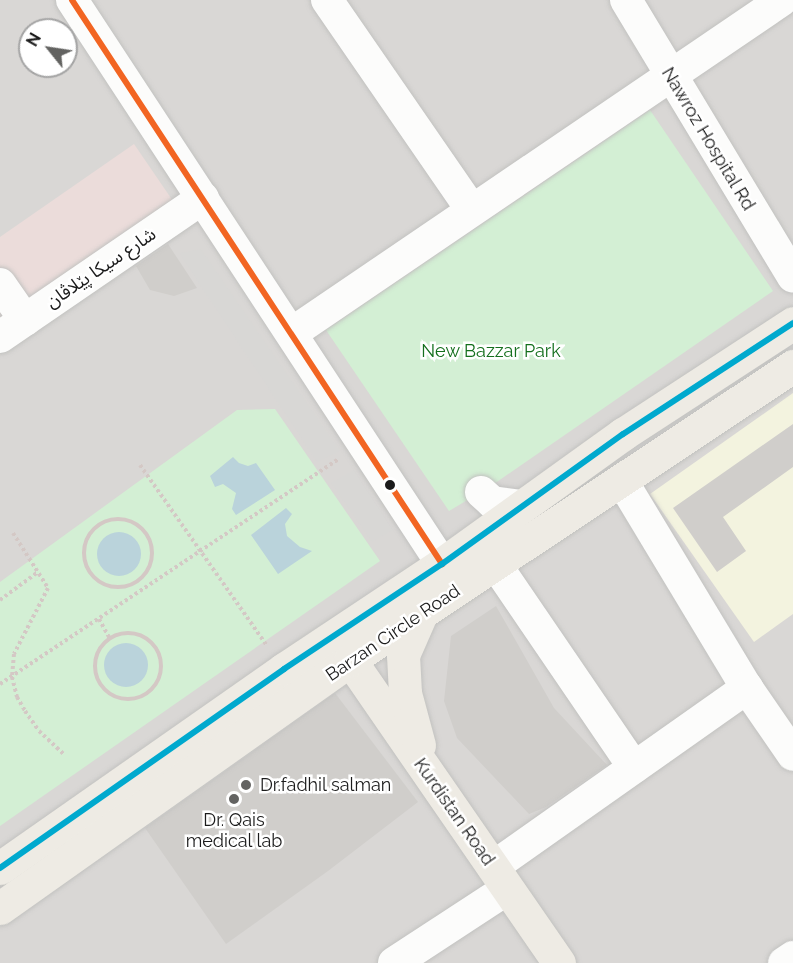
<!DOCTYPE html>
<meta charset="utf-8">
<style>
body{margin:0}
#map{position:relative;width:793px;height:963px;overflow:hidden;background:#eae8e4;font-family:Raleway,"Noto Sans Arabic",sans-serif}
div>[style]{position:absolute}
.residential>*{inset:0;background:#d9d7d5}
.commercial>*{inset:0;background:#ebdcda}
.education>*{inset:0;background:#f3f3df}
.religious>*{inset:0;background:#d8d7d5}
.park>*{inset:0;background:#d3efd4}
.water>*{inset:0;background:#bad3db}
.round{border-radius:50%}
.building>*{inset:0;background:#d0cecb}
.path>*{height:4px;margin-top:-2px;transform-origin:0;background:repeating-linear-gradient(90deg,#d4c8c5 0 3px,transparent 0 6px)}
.path>.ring{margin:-2px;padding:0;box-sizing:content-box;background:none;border:4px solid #d4c8c5;border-radius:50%}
.roads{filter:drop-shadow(0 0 2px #c2c2c0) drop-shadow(0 0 2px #c2c2c0)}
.minor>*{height:32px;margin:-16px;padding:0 16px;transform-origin:16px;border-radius:16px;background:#fcfcfb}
.major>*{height:33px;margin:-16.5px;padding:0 16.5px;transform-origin:16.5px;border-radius:16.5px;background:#eeebe4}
.bus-1>*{height:6px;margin:-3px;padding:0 3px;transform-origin:3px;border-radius:3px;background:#f26522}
.bus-2>*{height:6px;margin:-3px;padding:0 3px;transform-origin:3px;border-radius:3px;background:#00a9ce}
.dots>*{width:16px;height:16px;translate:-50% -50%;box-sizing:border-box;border:3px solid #fff;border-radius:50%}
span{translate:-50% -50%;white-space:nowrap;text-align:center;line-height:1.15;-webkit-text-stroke:5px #fff;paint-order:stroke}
.street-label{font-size:18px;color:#1b1b1b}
.park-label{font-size:18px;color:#146f1d}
.poi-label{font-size:18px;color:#1b1b1b}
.left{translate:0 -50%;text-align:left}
.north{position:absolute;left:18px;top:18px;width:60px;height:60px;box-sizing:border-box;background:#fff;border:2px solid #a4a4a4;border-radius:50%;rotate:300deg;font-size:16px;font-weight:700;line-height:24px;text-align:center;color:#1b1b1b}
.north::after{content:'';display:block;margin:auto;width:21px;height:27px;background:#636361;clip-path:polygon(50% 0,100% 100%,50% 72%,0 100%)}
</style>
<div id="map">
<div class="residential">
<i style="clip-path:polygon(evenodd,0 0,793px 0,793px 963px,0 963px,0 0,30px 30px,66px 30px,66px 66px,30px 66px,30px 30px)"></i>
</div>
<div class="commercial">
<i style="clip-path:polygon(134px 144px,175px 204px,0 326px,0 237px)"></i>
</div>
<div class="education">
<i style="clip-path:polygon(793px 393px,793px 614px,754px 642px,650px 494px)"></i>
</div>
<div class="religious">
<i style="clip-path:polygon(201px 249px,340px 451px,317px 462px,179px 253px)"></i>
<i style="clip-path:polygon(354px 470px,393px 530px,372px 542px,331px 483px)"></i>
</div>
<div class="park">
<i style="clip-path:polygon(650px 110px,773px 291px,491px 486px,449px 511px,326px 330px)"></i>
<i style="clip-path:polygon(275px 409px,380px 561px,0 826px,0 582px,237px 410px)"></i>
</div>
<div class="water">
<i style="clip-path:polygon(233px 457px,239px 463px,248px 466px,256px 463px,275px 490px,236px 515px,232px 509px,236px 493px,223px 484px,215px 487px,210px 476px)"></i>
<i style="clip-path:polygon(286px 508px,292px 514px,285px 524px,287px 536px,300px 547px,312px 551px,278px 574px,251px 535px)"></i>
<i class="round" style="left:97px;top:532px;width:44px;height:44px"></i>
<i class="round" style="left:104px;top:643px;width:44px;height:44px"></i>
</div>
<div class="building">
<i style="clip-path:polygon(168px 244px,197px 288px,174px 296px,150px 290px,136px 266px)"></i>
<i style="clip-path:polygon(793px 424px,793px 467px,723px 517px,746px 551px,717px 572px,673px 508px)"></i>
<i style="clip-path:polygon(496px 606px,554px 708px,607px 765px,546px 807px,529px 814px,457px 738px,444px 701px,451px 636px)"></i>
<i style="clip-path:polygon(335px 693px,418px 802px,328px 871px,226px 944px,145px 828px)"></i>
</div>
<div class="path">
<i style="left:140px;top:465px;width:221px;rotate:54.9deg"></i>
<i class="ring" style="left:84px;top:519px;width:64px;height:64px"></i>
<i style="left:13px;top:533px;width:65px;rotate:57.5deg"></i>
<i style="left:48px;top:588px;width:74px;rotate:117.3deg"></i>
<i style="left:14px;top:654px;width:23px;rotate:95deg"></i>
<i style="left:12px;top:677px;width:21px;rotate:76deg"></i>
<i style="left:17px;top:697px;width:16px;rotate:60deg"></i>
<i style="left:25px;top:711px;width:24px;rotate:55deg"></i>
<i style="left:39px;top:731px;width:34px;rotate:43deg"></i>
<i style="left:0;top:600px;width:47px;rotate:-36.4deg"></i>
<i style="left:99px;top:619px;width:23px;rotate:61deg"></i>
<i class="ring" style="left:95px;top:633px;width:62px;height:62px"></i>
<i style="left:0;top:684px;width:407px;rotate:-33.6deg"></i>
</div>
<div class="roads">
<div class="minor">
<i style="left:72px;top:0;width:675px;rotate:56.73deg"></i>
<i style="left:327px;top:0;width:254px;rotate:55.4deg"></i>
<i style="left:626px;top:0;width:323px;rotate:58.9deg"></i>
<i style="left:0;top:284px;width:44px;rotate:55.2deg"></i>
<i style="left:292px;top:333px;width:592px;rotate:-34.2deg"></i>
<i style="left:0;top:337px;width:246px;rotate:-34.4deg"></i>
<i style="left:622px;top:481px;width:242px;rotate:58.9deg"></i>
<i style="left:747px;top:688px;width:81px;rotate:55.5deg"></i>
<i style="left:481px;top:492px;width:15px;rotate:42deg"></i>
<i style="left:492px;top:502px;width:30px;rotate:8deg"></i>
<i style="left:496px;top:565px;width:245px;rotate:55.7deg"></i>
<i style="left:493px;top:867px;width:311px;rotate:-35.2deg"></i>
<i style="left:394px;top:963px;width:135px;rotate:-33.2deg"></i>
<i style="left:784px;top:963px;width:11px;rotate:-34deg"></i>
</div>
<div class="major">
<i style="left:350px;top:660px;width:368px;rotate:55.4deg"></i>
<i style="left:419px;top:745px;width:54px;rotate:-105.1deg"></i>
<i style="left:405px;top:693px;width:38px;rotate:-93deg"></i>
<i style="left:403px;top:655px;width:45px;rotate:-66.3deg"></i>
<i style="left:0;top:868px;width:347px;rotate:-35deg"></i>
<i style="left:284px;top:669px;width:190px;rotate:-33.6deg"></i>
<i style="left:442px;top:564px;width:223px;rotate:-35.7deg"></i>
<i style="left:623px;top:434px;width:203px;rotate:-33.1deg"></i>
<i style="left:0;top:908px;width:429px;rotate:-35.3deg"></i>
<i style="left:350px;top:660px;width:532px;rotate:-33.57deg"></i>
</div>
</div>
<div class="bus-1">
<i style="left:72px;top:0;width:675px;rotate:56.73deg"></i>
</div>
<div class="bus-2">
<i style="left:0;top:868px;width:347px;rotate:-35deg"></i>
<i style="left:284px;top:669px;width:190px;rotate:-33.6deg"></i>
<i style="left:442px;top:564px;width:223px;rotate:-35.7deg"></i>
<i style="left:623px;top:434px;width:203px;rotate:-33.1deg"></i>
</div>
<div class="dots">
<i style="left:390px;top:485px;background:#1b1b1b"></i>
<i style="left:246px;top:785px;background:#636361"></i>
<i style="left:234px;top:799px;background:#636361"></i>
</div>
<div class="street-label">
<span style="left:708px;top:139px;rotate:59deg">Nawroz Hospital Rd</span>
<span style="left:101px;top:268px;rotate:-34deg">شارع سيكا پێلاڤان</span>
<span style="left:393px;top:633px;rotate:-34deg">Barzan Circle Road</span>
<span style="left:454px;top:812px;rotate:55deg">Kurdistan Road</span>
</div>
<div class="park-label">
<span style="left:491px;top:351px">New Bazzar Park</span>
</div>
<div class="poi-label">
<span class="left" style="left:260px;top:785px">Dr.fadhil salman</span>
<span style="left:234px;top:831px">Dr. Qais<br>medical lab</span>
</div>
<div class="north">N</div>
</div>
